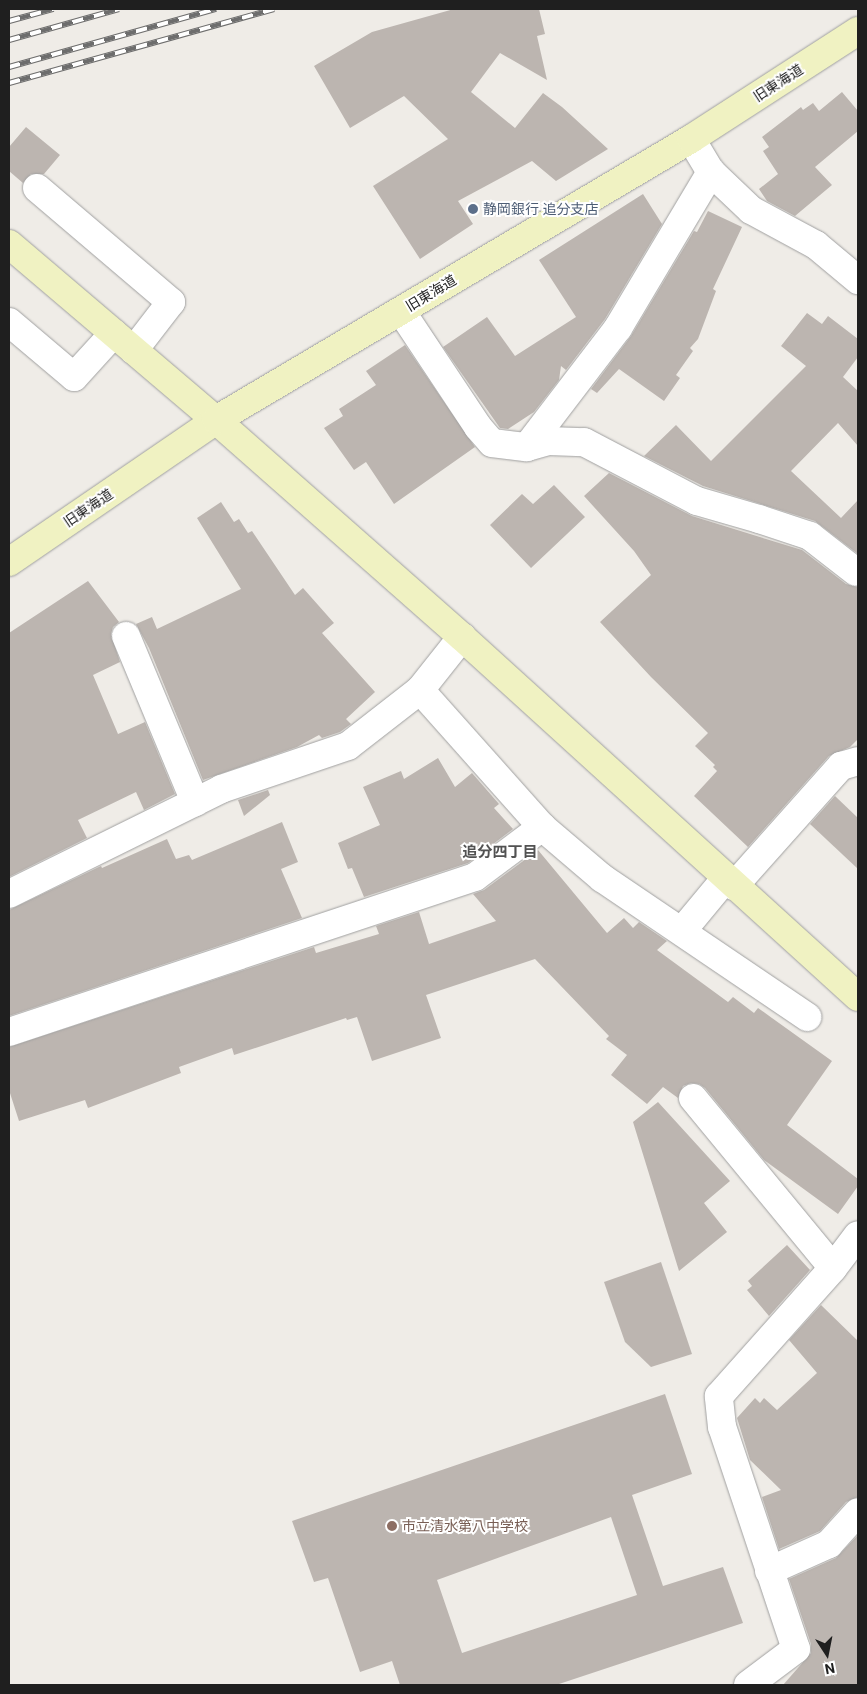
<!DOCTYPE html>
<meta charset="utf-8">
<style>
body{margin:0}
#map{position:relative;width:867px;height:1694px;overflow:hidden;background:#efece7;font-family:Roboto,"Noto Sans JP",sans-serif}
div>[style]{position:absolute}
.building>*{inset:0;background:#bcb5b0}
.roads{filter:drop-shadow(0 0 1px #a0a0a0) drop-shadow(0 0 1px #a0a0a0)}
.street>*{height:28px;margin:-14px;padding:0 14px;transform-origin:14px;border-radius:14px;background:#fff}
.secondary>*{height:28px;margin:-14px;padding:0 14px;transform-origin:14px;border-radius:14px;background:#f0f2c2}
.rail>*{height:5.5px;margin-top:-2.75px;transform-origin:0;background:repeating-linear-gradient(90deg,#fff 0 11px,#6d6d6d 0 22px);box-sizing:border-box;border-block:1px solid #6d6d6d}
.dots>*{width:14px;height:14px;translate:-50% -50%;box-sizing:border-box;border:2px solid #fff;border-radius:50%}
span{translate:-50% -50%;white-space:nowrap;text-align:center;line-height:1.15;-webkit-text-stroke:4px #fff;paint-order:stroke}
.street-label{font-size:14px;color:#1f1f1f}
.service-label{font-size:14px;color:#4e5e75}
.left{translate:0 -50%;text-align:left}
.education-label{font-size:14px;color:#785e54}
.neighbourhood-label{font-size:15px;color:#525252;font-weight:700}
.frame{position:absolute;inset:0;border:10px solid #1f1f1f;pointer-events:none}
.north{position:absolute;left:802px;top:1629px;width:50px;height:50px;-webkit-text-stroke:4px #fff;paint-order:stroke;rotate:169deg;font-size:14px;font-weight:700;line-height:20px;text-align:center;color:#1f1f1f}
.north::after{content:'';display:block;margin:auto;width:18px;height:22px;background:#1f1f1f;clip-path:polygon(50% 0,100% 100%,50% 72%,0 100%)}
</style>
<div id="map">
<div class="building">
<i style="clip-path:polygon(454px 9px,539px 9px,545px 34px,537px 36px,547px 80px,500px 53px,471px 92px,515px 128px,543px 93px,562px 107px,608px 149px,556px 181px,532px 161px,458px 201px,473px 224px,420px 259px,373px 186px,448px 139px,404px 96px,350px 128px,314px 66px,372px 32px)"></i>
<i style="clip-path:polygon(842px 92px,858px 111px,858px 131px,815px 167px,832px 185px,795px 216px,767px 201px,759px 189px,778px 174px,763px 151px,769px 147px,762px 137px,801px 107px,803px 110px,813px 103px,819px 111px)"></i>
<i style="clip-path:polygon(26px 127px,60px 155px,44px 174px,31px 174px,23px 183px,9px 171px,9px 147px)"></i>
<i style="clip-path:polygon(643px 194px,662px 224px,605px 319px,566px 370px,561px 366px,559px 380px,534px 412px,508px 429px,500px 428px,443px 347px,487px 317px,515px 356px,576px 317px,539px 260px)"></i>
<i style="clip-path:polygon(708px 211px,742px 227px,713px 289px,716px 291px,698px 339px,690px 348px,693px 351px,676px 375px,680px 378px,664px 401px,619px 369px,597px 393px,591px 389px,631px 336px,694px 231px,697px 232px)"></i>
<i style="clip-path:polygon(807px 313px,822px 324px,828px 316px,858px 339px,858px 357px,843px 377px,858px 391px,858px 446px,838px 423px,791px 471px,841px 518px,858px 500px,858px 554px,815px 521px,703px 486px,644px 456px,676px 425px,711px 461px,806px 366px,781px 346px)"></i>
<i style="clip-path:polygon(405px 345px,475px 447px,394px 504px,366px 462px,354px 470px,324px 428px,343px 416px,339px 409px,376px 385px,366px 371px)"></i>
<i style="clip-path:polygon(609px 473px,692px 516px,802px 550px,846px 584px,858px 587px,858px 739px,850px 747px,829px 756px,748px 847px,694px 796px,717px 771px,713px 767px,715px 765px,695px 746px,708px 733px,651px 677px,600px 622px,651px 575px,634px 551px,584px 496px)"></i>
<i style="clip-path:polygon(554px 485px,585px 517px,531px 568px,490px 525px,522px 494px,533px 504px)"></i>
<i style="clip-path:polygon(221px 502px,234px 522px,239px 519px,248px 533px,252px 531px,295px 595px,303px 588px,334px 623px,322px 633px,375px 692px,346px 719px,351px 724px,340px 732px,322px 738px,319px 735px,297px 747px,203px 780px,149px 648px,136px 624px,152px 617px,157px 629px,241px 589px,197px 518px)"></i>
<i style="clip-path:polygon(88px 581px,119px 622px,113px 627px,111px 634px,120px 662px,93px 675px,118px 734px,145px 722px,175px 794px,144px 810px,136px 792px,78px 820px,87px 838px,9px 877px,9px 633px)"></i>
<i style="clip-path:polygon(438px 758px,455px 787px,472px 773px,499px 804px,494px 808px,513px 829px,468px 863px,364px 897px,352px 868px,348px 869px,338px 843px,380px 825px,363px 787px,401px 771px,404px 779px)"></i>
<i style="clip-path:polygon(268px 790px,270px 795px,244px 816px,238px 800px)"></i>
<i style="clip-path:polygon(835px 796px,858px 818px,858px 869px,810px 824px)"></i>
<i style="clip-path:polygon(282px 822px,298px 862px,281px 869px,302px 918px,9px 1016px,9px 910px,101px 866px,102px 868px,167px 839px,176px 859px,189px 855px,192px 860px)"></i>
<i style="clip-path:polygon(538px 850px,607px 933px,624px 918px,633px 928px,639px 922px,667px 941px,657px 950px,728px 1002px,733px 997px,754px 1013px,758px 1008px,832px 1061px,787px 1125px,858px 1179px,858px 1186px,838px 1214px,764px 1160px,705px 1088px,699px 1084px,691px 1083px,683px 1086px,678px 1098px,663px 1087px,647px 1104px,611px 1075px,627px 1055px,606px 1039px,609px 1036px,535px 959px,426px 995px,441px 1038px,372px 1061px,357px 1017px,347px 1020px,346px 1018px,234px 1055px,232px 1048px,179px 1067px,181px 1073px,88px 1108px,85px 1100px,19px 1121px,9px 1090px,9px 1047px,314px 947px,316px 953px,379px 934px,376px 926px,419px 912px,429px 944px,496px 921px,473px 894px,484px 890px)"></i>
<i style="clip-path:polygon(658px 1102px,730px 1181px,704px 1203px,727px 1232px,679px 1271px,633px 1122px)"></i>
<i style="clip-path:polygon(787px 1245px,810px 1270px,769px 1316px,747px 1290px,752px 1286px,748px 1281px)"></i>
<i style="clip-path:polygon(661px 1262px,692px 1354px,651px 1367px,625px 1342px,604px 1282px)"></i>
<i style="clip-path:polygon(821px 1305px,858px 1341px,858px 1497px,846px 1502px,820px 1531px,779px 1549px,762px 1497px,781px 1490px,750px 1460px,737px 1418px,755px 1398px,760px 1403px,764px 1398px,777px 1410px,817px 1373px,789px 1340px)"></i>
<i style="clip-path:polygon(evenodd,665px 1394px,692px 1474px,632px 1495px,663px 1586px,723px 1567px,743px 1623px,556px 1685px,400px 1685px,392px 1661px,360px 1672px,328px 1578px,314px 1582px,292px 1521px,665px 1394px,611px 1517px,637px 1595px,462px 1653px,437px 1580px,611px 1517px)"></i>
<i style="clip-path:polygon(858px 1535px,858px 1685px,783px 1685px,811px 1653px,811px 1644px,789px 1579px,836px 1558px)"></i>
</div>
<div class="roads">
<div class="street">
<i style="left:691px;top:139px;width:39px;rotate:59deg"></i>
<i style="left:711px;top:172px;width:55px;rotate:43.5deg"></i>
<i style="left:751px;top:210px;width:74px;rotate:28.3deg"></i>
<i style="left:816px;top:245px;width:55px;rotate:39.8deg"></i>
<i style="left:37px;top:188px;width:176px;rotate:40.4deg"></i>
<i style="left:171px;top:302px;width:61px;rotate:127.6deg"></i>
<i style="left:401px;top:311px;width:139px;rotate:56.4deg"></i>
<i style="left:478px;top:427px;width:21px;rotate:49deg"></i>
<i style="left:492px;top:443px;width:35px;rotate:7deg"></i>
<i style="left:527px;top:447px;width:22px;rotate:-16deg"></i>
<i style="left:548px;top:441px;width:36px;rotate:2deg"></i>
<i style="left:584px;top:442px;width:127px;rotate:27.6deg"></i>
<i style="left:697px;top:501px;width:65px;rotate:16.2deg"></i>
<i style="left:759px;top:519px;width:54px;rotate:18.4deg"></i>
<i style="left:810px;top:536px;width:58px;rotate:38deg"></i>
<i style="left:9px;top:322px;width:85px;rotate:40.2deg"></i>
<i style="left:74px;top:377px;width:59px;rotate:-47.7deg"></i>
<i style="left:527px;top:447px;width:150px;rotate:-52.6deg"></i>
<i style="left:618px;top:328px;width:182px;rotate:-59.2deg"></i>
<i style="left:126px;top:636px;width:180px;rotate:67.4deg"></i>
<i style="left:420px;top:690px;width:183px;rotate:48.3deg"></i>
<i style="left:542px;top:827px;width:79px;rotate:40.4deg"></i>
<i style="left:602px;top:878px;width:248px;rotate:34.1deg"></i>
<i style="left:734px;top:886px;width:161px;rotate:-48.3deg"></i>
<i style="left:841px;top:766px;width:18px;rotate:-16deg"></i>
<i style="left:9px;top:894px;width:237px;rotate:-26.3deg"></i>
<i style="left:221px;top:789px;width:134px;rotate:-18.7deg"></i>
<i style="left:348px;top:746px;width:91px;rotate:-37.9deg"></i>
<i style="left:420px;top:690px;width:68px;rotate:-51.6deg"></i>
<i style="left:682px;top:931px;width:69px;rotate:-50.3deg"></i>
<i style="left:9px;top:1032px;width:491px;rotate:-18.4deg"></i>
<i style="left:475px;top:877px;width:84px;rotate:-36.7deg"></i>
<i style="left:693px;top:1098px;width:220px;rotate:50.5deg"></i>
<i style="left:833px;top:1268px;width:41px;rotate:-52.9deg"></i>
<i style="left:769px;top:1571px;width:66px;rotate:-24.2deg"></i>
<i style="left:829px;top:1544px;width:43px;rotate:-47.8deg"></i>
<i style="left:748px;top:1685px;width:60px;rotate:-36.9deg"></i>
<i style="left:796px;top:1649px;width:234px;rotate:-108.4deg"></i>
<i style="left:722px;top:1427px;width:31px;rotate:-96deg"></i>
<i style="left:719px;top:1396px;width:171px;rotate:-48.3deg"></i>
</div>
<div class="secondary">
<i style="left:9px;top:244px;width:272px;rotate:40.4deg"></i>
<i style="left:216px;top:420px;width:328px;rotate:41.4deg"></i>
<i style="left:462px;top:637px;width:535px;rotate:42.27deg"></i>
<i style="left:9px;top:562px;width:251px;rotate:-34.4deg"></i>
<i style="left:216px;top:420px;width:552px;rotate:-30.61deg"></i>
<i style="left:691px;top:139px;width:199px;rotate:-32.9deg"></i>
</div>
</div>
<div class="rail">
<i style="left:9px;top:21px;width:46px;rotate:-15.3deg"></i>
<i style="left:9px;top:40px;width:114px;rotate:-15.7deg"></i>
<i style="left:9px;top:67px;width:215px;rotate:-15.7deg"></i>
<i style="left:9px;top:83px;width:275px;rotate:-15.6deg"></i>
</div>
<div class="dots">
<i style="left:473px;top:209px;background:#5c6f8a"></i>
<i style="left:392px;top:1526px;background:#8d6e63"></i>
</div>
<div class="street-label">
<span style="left:778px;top:83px;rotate:-33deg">旧東海道</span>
<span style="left:431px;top:293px;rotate:-31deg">旧東海道</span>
<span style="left:88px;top:508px;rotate:-34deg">旧東海道</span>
</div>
<div class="service-label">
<span class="left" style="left:483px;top:209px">静岡銀行 追分支店</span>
</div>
<div class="education-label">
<span class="left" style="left:402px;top:1526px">市立清水第八中学校</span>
</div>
<div class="neighbourhood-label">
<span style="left:500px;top:853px">追分四丁目</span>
</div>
<div class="frame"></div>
<div class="north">N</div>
</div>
